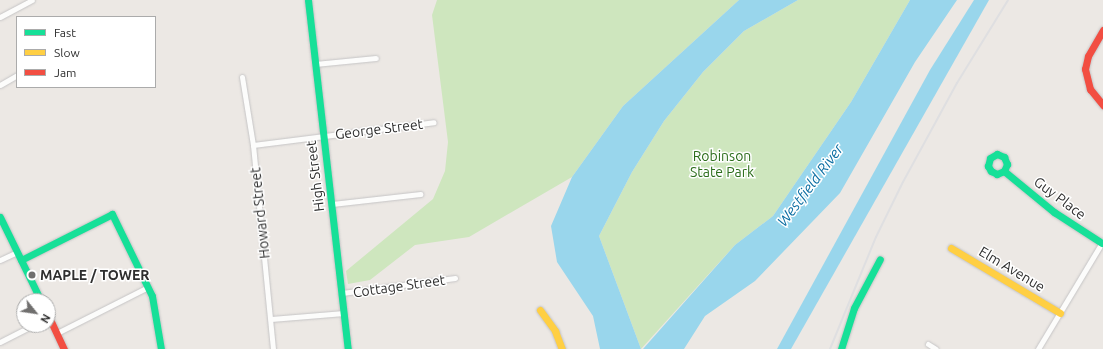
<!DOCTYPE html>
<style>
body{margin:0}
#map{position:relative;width:1103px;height:349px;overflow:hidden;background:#ece8e4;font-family:Ubuntu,sans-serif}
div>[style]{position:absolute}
.green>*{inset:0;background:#cee6be}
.water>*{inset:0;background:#99d6ec}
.roads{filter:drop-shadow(0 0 1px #c5c4c5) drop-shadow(0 0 1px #c5c4c5)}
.street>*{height:5px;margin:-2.5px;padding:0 2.5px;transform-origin:2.5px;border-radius:2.5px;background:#fcfcfb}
.fast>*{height:7px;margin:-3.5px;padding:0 3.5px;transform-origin:3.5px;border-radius:3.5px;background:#16e098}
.slow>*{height:7px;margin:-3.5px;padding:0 3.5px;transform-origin:3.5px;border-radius:3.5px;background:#ffcf43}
.jam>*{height:7px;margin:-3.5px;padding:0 3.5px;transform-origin:3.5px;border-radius:3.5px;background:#f24e42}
.rail>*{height:2px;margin:-1px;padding:0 1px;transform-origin:1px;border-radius:1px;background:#dfdfe1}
.dots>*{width:11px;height:11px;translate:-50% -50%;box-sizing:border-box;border:2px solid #fff;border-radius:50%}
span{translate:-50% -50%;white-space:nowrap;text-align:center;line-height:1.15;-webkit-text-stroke:3px #fff;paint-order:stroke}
.street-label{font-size:14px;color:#2e2e2e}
.park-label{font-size:14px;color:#2c6e1b}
.poi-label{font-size:14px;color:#2e2e2e;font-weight:700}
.left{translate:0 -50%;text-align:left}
.water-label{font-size:15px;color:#0d6fa3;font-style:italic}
.legend{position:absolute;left:16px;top:16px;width:140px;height:72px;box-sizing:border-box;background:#fff;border:1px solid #ababab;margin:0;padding:5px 7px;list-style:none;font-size:12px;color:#2e2e2e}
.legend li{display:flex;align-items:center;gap:8px;height:20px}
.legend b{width:20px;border:1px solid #ababab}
.north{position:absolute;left:16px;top:293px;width:40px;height:40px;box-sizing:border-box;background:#fff;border:1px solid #ababab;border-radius:50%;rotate:120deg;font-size:11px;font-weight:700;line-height:16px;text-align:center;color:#2e2e2e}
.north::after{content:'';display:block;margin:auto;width:14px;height:18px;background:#706f6e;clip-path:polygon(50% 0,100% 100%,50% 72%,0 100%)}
</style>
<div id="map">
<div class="green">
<i style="clip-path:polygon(437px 0,739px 0,623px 106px,572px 177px,469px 237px,415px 245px,370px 280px,348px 284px,346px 271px,433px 199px,445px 171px,448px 142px,432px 15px)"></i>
<i style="clip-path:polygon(798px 0,910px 0,851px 102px,773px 216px,735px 245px,641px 349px,599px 236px,632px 172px,664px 121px,703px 72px,744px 31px)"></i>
</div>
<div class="water">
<i style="clip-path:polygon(739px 0,798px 0,744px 31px,703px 72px,664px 121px,632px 172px,599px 236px,641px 349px,600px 349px,593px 316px,557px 262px,551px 226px,572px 177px,623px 106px)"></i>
<i style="clip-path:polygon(910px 0,957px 0,915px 62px,840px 193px,755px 281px,705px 316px,684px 349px,643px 349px,735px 245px,773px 216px,851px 102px)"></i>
<i style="clip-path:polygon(974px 0,989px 0,791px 349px,777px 349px,930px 70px)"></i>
</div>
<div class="roads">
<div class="street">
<i style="left:0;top:17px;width:36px;rotate:-28deg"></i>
<i style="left:315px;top:64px;width:61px;rotate:-5.6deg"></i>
<i style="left:242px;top:77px;width:69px;rotate:80.8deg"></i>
<i style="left:253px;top:145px;width:205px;rotate:84.4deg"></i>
<i style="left:0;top:85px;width:20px;rotate:-30deg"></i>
<i style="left:253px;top:145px;width:182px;rotate:-7.2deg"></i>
<i style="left:332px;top:204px;width:89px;rotate:-6.5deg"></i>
<i style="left:0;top:260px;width:19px;rotate:-25deg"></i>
<i style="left:342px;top:293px;width:114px;rotate:-7.6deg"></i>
<i style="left:271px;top:319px;width:73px;rotate:-4.7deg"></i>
<i style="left:57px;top:333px;width:102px;rotate:-26.8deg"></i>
<i style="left:0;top:342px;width:38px;rotate:-27deg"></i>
<i style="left:928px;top:344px;width:9px;rotate:32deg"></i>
<i style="left:1038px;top:349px;width:126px;rotate:-59deg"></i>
</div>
<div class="fast">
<i style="left:308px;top:0;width:351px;rotate:83.5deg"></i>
<i style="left:1004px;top:171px;width:8px;rotate:157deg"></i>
<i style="left:997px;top:174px;width:7px;rotate:-153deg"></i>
<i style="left:991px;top:171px;width:6px;rotate:-121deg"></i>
<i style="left:988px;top:166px;width:8px;rotate:-76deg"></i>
<i style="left:990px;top:158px;width:8px;rotate:-30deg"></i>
<i style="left:997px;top:154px;width:8px;rotate:23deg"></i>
<i style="left:1004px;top:157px;width:8px;rotate:67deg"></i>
<i style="left:1007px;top:164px;width:8px;rotate:113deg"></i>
<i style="left:1004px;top:171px;width:65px;rotate:39.4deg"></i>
<i style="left:1054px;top:212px;width:57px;rotate:32.9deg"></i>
<i style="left:0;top:217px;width:93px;rotate:64deg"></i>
<i style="left:21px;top:260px;width:102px;rotate:-26.8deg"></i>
<i style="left:112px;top:214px;width:91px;rotate:64deg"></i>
<i style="left:152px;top:296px;width:54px;rotate:80.4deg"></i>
<i style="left:841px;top:349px;width:43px;rotate:-72.4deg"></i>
<i style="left:854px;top:308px;width:55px;rotate:-62deg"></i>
</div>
<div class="slow">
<i style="left:951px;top:248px;width:127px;rotate:30.8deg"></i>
<i style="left:540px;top:310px;width:26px;rotate:54deg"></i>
<i style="left:555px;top:331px;width:19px;rotate:69deg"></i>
</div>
<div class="jam">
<i style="left:1103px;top:30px;width:30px;rotate:120deg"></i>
<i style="left:1088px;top:56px;width:13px;rotate:103deg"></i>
<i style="left:1085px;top:69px;width:21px;rotate:76deg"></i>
<i style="left:1090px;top:89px;width:21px;rotate:51deg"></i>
<i style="left:48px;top:315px;width:38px;rotate:65deg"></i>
</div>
</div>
<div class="rail">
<i style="left:830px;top:349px;width:121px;rotate:-67.7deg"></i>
<i style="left:876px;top:237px;width:61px;rotate:-63.9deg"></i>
<i style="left:903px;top:182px;width:113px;rotate:-61.4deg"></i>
<i style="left:957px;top:83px;width:97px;rotate:-58.4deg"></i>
</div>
<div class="dots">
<i style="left:32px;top:275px;background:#706f6e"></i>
</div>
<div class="street-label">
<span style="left:379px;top:129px;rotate:-7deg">George Street</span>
<span style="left:315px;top:176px;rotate:-97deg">High Street</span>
<span style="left:1060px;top:198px;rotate:37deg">Guy Place</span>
<span style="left:260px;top:213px;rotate:-96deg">Howard Street</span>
<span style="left:1012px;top:269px;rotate:31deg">Elm Avenue</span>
<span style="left:399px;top:286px;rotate:-8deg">Cottage Street</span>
</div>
<div class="park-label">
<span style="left:722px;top:164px">Robinson<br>State Park</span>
</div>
<div class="poi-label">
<span class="left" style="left:40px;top:275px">MAPLE / TOWER</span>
</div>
<div class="water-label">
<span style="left:810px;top:185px;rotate:-53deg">Westfield River</span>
</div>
<ul class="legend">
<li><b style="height:5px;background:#16e098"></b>Fast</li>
<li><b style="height:5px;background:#ffcf43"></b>Slow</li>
<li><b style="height:5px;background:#f24e42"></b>Jam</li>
</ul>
<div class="north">N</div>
</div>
